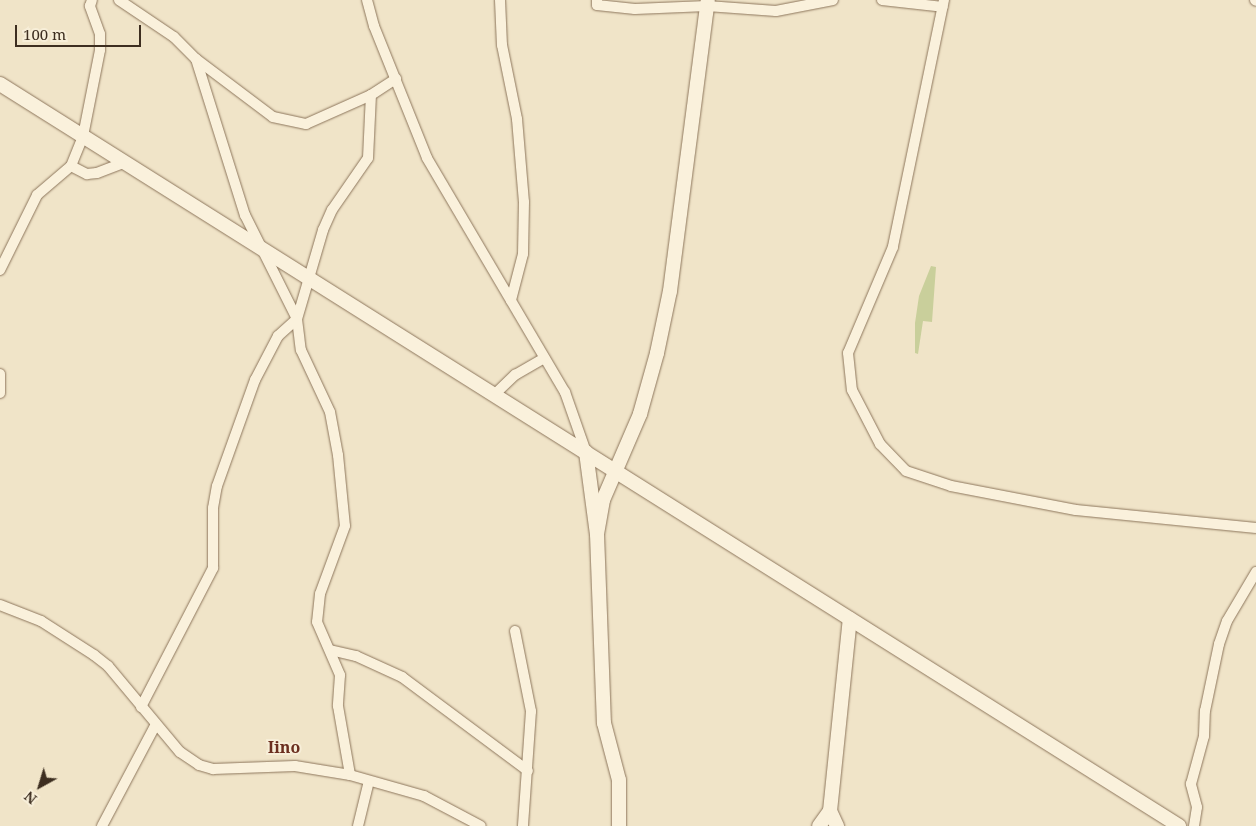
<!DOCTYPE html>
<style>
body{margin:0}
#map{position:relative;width:1256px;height:826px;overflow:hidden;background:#f0e4c8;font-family:"Noto Serif",serif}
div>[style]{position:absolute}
.green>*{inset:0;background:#c9cf9b}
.roads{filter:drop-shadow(0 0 1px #8d765c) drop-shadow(0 0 1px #8d765c)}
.street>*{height:10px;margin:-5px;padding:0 5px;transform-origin:5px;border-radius:5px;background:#faf1dc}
.secondary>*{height:14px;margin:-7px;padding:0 7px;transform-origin:7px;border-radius:7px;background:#faf1dc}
span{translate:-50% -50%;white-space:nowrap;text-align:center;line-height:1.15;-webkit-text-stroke:4px #f7eed8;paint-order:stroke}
.quarter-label{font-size:16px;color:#6b2e1e;font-weight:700}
.north{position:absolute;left:15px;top:761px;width:50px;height:50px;-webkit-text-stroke:4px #f7eed8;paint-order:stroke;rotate:219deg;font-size:14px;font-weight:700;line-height:20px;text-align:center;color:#3d2e20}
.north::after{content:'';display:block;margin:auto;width:18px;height:22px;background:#3d2e20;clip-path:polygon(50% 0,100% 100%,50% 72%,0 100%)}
.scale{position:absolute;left:15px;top:25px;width:126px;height:22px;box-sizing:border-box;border:2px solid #3d2e20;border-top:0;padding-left:6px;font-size:15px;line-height:18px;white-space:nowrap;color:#3d2e20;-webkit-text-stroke:4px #f7eed8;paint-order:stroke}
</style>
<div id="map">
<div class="green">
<i style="clip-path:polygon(931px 266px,936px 267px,932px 322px,923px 321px,918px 354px,915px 353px,915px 323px,919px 296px)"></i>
</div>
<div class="roads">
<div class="street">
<i style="left:119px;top:0;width:66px;rotate:33.9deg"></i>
<i style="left:174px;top:37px;width:31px;rotate:45deg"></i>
<i style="left:196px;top:59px;width:164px;rotate:72.6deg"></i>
<i style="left:245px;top:215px;width:116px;rotate:63.4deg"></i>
<i style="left:297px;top:319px;width:31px;rotate:83deg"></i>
<i style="left:301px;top:350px;width:68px;rotate:64.9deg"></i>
<i style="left:330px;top:412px;width:44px;rotate:79.5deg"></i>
<i style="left:338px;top:455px;width:71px;rotate:84.4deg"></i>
<i style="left:345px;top:526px;width:72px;rotate:110.2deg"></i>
<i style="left:320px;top:594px;width:28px;rotate:96deg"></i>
<i style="left:317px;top:622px;width:58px;rotate:66.5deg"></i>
<i style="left:340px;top:675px;width:31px;rotate:94deg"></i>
<i style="left:338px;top:706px;width:70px;rotate:80.1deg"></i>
<i style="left:367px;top:0;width:27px;rotate:75deg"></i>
<i style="left:374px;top:26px;width:142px;rotate:68.1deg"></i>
<i style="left:427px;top:158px;width:272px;rotate:59.5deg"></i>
<i style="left:565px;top:392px;width:64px;rotate:70.7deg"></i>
<i style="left:500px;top:0;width:45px;rotate:87.5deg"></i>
<i style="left:502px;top:45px;width:76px;rotate:78.5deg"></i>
<i style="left:517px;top:119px;width:83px;rotate:85.2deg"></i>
<i style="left:524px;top:202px;width:52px;rotate:91.1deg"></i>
<i style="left:523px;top:254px;width:48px;rotate:104.6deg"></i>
<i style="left:597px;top:0;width:5px;rotate:90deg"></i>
<i style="left:597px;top:5px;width:38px;rotate:6deg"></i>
<i style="left:635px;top:9px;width:72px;rotate:-2.4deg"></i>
<i style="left:707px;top:6px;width:69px;rotate:4.1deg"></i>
<i style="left:776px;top:11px;width:58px;rotate:-10.9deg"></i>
<i style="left:882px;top:0;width:61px;rotate:6.5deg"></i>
<i style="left:944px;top:0;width:252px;rotate:101.7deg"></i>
<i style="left:893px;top:247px;width:115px;rotate:113deg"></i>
<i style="left:848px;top:353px;width:37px;rotate:84deg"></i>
<i style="left:852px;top:390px;width:61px;rotate:62.6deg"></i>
<i style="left:880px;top:444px;width:37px;rotate:46deg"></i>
<i style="left:906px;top:471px;width:47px;rotate:18.4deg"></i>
<i style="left:951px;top:486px;width:127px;rotate:10.9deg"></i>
<i style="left:1076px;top:510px;width:181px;rotate:5.7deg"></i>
<i style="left:1255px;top:0;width:1px;rotate:45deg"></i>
<i style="left:196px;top:59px;width:96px;rotate:37deg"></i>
<i style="left:273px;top:117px;width:34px;rotate:12deg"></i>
<i style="left:306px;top:124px;width:71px;rotate:-24deg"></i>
<i style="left:371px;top:95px;width:30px;rotate:-33deg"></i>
<i style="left:71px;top:166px;width:18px;rotate:27deg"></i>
<i style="left:87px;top:174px;width:10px;rotate:-6deg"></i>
<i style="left:97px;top:173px;width:30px;rotate:-21deg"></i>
<i style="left:0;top:270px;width:84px;rotate:-63.7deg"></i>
<i style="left:37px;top:195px;width:45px;rotate:-40.5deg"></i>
<i style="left:71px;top:166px;width:32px;rotate:-68deg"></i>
<i style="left:83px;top:136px;width:88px;rotate:-78.8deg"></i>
<i style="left:100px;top:50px;width:16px;rotate:-90deg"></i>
<i style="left:100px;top:34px;width:30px;rotate:-110deg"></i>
<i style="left:90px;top:6px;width:6px;rotate:-72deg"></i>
<i style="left:0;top:374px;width:19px;rotate:90deg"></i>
<i style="left:495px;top:394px;width:28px;rotate:-44deg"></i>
<i style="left:515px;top:375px;width:34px;rotate:-30deg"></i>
<i style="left:0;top:605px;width:44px;rotate:21.3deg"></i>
<i style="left:41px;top:621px;width:63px;rotate:32.7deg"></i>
<i style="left:94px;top:655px;width:18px;rotate:38deg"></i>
<i style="left:108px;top:666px;width:112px;rotate:50.1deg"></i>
<i style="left:180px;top:752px;width:23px;rotate:34deg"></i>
<i style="left:199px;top:765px;width:15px;rotate:16deg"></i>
<i style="left:213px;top:769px;width:82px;rotate:-2.1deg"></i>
<i style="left:295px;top:766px;width:56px;rotate:9.3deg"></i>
<i style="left:350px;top:775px;width:77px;rotate:15.8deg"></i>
<i style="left:424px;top:796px;width:64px;rotate:27.8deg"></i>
<i style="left:515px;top:631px;width:82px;rotate:78.7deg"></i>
<i style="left:531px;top:711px;width:115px;rotate:94deg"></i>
<i style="left:330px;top:650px;width:27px;rotate:13deg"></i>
<i style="left:356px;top:656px;width:51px;rotate:24.5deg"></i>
<i style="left:402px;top:677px;width:157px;rotate:36.7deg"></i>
<i style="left:141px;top:707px;width:157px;rotate:-62.6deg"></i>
<i style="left:213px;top:568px;width:60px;rotate:-90deg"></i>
<i style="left:213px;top:508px;width:22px;rotate:-80deg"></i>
<i style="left:217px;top:486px;width:113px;rotate:-70.3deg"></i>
<i style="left:255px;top:380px;width:50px;rotate:-62.4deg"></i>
<i style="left:278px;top:336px;width:25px;rotate:-42deg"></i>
<i style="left:297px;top:319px;width:93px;rotate:-73.7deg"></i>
<i style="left:323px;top:230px;width:22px;rotate:-66deg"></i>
<i style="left:332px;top:210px;width:63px;rotate:-55.3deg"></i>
<i style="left:368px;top:158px;width:63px;rotate:-87.3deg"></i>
<i style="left:102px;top:826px;width:115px;rotate:-62.1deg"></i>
<i style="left:358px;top:826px;width:46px;rotate:-76.3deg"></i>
<i style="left:1194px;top:826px;width:19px;rotate:-81deg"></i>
<i style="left:1197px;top:807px;width:24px;rotate:-105deg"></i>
<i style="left:1191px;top:784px;width:50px;rotate:-74.8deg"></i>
<i style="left:1204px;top:736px;width:25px;rotate:-88deg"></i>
<i style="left:1205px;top:711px;width:68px;rotate:-78.2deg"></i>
<i style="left:1219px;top:644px;width:24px;rotate:-71deg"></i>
<i style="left:1227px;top:621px;width:57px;rotate:-59.4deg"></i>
</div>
<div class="secondary">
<i style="left:0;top:84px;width:1393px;rotate:32.18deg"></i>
<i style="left:586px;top:452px;width:83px;rotate:82.4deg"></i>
<i style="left:597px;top:534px;width:189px;rotate:87.9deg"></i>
<i style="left:604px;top:723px;width:59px;rotate:75.3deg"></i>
<i style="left:619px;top:780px;width:46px;rotate:90deg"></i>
<i style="left:597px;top:534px;width:35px;rotate:-80deg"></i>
<i style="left:603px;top:500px;width:94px;rotate:-66.7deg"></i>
<i style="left:640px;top:414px;width:63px;rotate:-74.4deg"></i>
<i style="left:657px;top:353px;width:63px;rotate:-78.2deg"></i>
<i style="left:670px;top:291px;width:293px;rotate:-82.6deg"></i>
<i style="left:830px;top:811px;width:17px;rotate:65deg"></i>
<i style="left:819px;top:826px;width:19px;rotate:-54deg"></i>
<i style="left:830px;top:811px;width:193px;rotate:-84.1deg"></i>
</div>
</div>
<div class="quarter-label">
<span style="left:284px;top:747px">Iino</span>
</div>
<div class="north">N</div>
<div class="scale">100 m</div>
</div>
